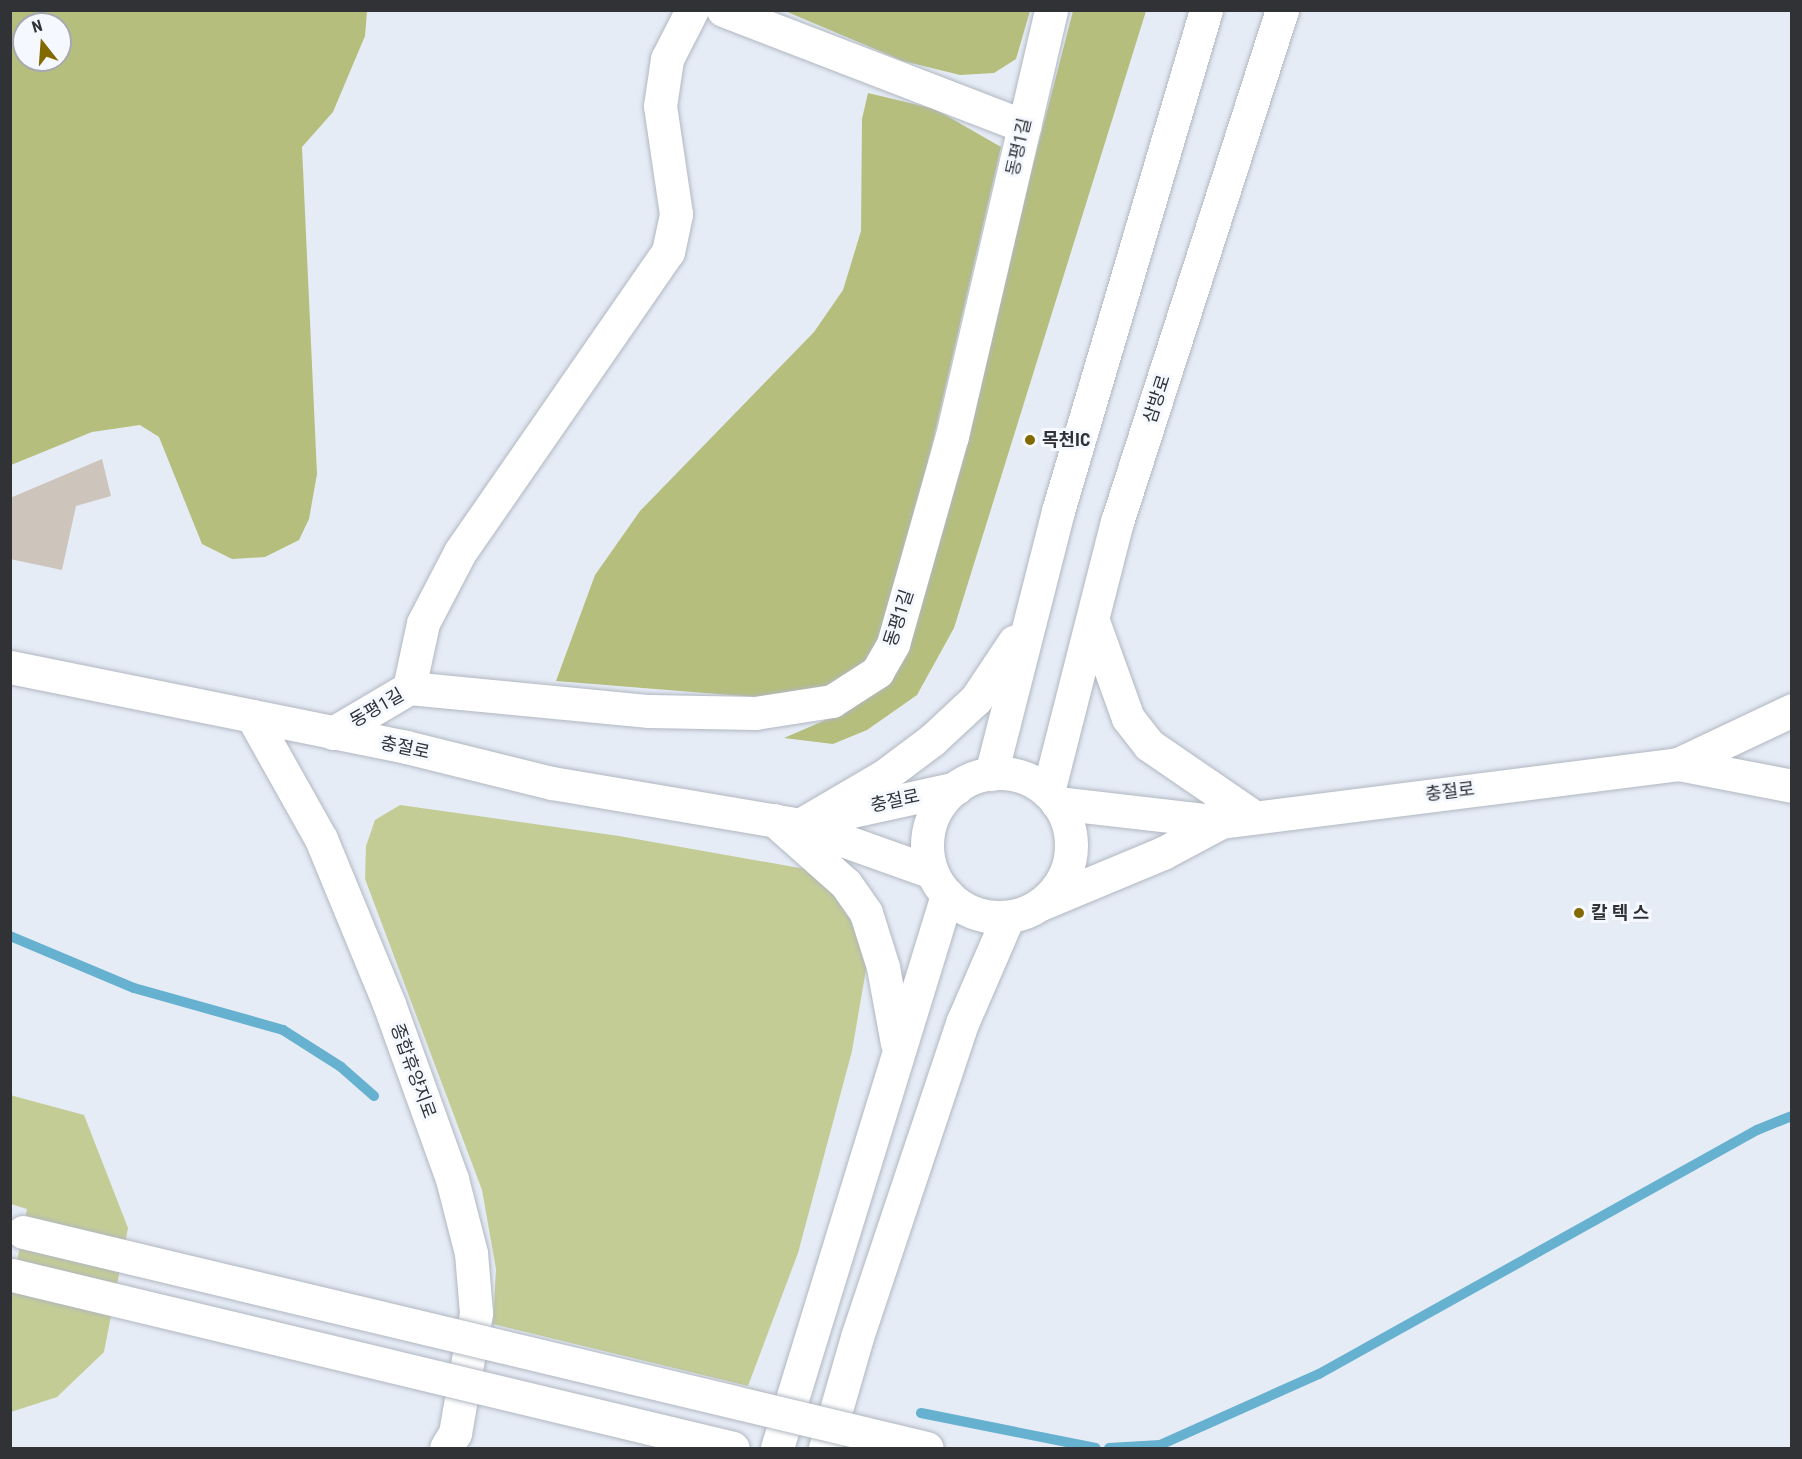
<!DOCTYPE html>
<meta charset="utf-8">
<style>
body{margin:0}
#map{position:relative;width:1802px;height:1459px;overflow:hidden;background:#e6ecf6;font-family:"Roboto Condensed","Noto Sans KR",sans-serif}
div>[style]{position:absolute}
.green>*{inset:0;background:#c4cc96}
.forest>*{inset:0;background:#b5be7d}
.stream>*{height:10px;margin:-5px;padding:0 5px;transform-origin:5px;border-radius:5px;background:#66b1d0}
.building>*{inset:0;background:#cdc4bc}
.roads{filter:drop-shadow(0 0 2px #b1b7c0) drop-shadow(0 0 2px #b1b7c0)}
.street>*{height:33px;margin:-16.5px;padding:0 16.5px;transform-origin:16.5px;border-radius:16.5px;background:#fff}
.secondary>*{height:33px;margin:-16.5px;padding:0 16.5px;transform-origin:16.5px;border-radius:16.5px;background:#fff}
.secondary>.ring{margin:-16.5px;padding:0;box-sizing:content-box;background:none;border:33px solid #fff;border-radius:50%}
.highway>*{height:33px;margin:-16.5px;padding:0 16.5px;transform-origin:16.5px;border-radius:16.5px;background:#fff}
.bridges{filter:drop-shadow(0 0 2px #b1b7c0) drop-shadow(0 0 2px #b1b7c0)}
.highway-bridge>*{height:33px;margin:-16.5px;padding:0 16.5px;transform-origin:16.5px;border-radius:16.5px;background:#fff}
.dots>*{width:16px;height:16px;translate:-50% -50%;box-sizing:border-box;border:3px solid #f5f9ff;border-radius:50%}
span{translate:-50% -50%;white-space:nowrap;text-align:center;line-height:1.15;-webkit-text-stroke:6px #f5f9ff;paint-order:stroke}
.street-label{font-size:18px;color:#303236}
.poi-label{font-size:18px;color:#303236;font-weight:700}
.left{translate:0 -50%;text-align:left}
.frame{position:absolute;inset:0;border:12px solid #303236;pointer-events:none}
.north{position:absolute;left:12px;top:12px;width:60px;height:60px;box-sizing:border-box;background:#f5f9ff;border:2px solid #a6a9af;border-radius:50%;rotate:343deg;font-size:16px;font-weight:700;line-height:24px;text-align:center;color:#303236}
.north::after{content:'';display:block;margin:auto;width:21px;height:27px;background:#836902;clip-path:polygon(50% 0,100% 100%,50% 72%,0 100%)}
</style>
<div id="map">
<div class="green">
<i style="clip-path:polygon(400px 805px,619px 836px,811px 870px,846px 894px,868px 958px,852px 1051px,798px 1253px,748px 1386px,493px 1324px,496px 1269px,482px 1190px,365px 879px,366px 846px,375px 820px)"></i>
<i style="clip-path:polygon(10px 1095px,84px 1115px,128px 1228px,104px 1352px,57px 1397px,11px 1412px,11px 1292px,27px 1209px,11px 1204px)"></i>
</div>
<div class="forest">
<i style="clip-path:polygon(evenodd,11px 10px,367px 11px,365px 36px,333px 112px,302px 147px,317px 474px,309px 519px,299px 540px,265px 557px,232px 559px,202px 544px,159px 437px,140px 425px,92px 432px,11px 465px,11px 10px,24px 24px,60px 24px,60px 60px,24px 60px,24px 24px)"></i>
<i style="clip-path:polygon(785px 11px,1030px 11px,1016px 59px,994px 73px,960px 75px,903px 61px)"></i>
<i style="clip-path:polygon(1073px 11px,1146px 11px,954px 628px,917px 695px,867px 730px,833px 744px,784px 738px,851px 709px,884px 683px,929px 566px)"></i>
<i style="clip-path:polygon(868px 93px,935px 109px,1001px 147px,890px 626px,865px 663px,828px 686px,768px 698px,556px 681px,595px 575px,640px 511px,814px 332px,843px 290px,861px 231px,862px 119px)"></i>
</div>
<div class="stream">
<i style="left:10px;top:936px;width:134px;rotate:22.8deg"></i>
<i style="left:134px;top:988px;width:155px;rotate:15.7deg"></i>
<i style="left:283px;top:1030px;width:69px;rotate:32.5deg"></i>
<i style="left:341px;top:1067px;width:44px;rotate:41.3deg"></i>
<i style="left:921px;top:1413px;width:178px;rotate:11.3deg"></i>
<i style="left:1109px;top:1448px;width:51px;rotate:-3.4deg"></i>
<i style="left:1160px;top:1445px;width:174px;rotate:-24.1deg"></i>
<i style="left:1319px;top:1374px;width:501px;rotate:-29.12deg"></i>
<i style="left:1757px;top:1130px;width:38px;rotate:-22deg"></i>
</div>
<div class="building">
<i style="clip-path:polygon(102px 459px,111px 496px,76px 506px,62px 570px,10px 559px,10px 498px)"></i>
</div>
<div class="roads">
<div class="street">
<i style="left:723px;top:10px;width:323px;rotate:21.1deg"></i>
<i style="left:409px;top:688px;width:66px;rotate:-77.8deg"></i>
<i style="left:423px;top:623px;width:80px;rotate:-62.5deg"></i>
<i style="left:460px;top:552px;width:365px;rotate:-55.3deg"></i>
<i style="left:668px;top:252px;width:39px;rotate:-78deg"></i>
<i style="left:676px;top:214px;width:109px;rotate:-98.4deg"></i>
<i style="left:660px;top:106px;width:48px;rotate:-81.5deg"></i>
<i style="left:667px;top:59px;width:55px;rotate:-63deg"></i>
<i style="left:252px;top:716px;width:141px;rotate:60.7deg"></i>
<i style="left:321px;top:839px;width:178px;rotate:67.6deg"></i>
<i style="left:389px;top:1004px;width:186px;rotate:70.2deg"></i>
<i style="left:452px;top:1179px;width:76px;rotate:75.6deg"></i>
<i style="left:471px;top:1253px;width:60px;rotate:85.2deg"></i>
<i style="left:476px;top:1313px;width:122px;rotate:99.9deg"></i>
<i style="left:455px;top:1433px;width:17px;rotate:121deg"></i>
<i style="left:333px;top:733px;width:88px;rotate:-30.6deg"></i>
<i style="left:409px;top:688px;width:241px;rotate:5.5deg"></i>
<i style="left:649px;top:711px;width:106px;rotate:1.1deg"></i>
<i style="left:755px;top:713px;width:78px;rotate:-8.9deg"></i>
<i style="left:832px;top:701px;width:54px;rotate:-32.8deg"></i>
<i style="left:877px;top:672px;width:32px;rotate:-60deg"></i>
<i style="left:893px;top:644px;width:216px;rotate:-74.2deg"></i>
<i style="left:952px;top:436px;width:437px;rotate:-76.9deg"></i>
</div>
<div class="secondary">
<i style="left:1093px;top:621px;width:103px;rotate:70.2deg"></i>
<i style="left:1128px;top:718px;width:34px;rotate:52deg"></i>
<i style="left:1149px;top:745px;width:127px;rotate:34.4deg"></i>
<i style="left:10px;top:667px;width:404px;rotate:11.4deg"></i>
<i style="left:406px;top:747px;width:150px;rotate:13.9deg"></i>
<i style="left:552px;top:783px;width:252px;rotate:9.6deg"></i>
<i style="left:800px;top:825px;width:140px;rotate:19.6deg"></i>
<i style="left:1678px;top:764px;width:116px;rotate:10.9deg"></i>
<i class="ring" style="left:927px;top:773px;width:111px;height:111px"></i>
<i style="left:991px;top:774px;width:271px;rotate:-75.7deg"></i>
<i style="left:1058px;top:511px;width:522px;rotate:-73.54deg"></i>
<i style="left:1048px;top:792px;width:279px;rotate:-75.7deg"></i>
<i style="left:1117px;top:522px;width:538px;rotate:-72.14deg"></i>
<i style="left:1057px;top:803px;width:165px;rotate:6.6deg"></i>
<i style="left:1221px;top:822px;width:461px;rotate:-7.2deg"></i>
<i style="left:1678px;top:764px;width:126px;rotate:-25.3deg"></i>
<i style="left:839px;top:814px;width:120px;rotate:-12.5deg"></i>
<i style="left:800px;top:825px;width:97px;rotate:-30.3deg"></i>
<i style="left:884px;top:776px;width:60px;rotate:-36.9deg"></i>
<i style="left:932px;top:740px;width:60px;rotate:-43deg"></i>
<i style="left:976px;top:699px;width:69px;rotate:-56.3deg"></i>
<i style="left:1043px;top:903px;width:130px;rotate:-22.6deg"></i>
<i style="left:1163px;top:853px;width:66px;rotate:-28.1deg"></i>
</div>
<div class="highway">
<i style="left:774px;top:820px;width:96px;rotate:41.6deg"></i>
<i style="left:846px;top:884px;width:35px;rotate:55deg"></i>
<i style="left:866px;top:913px;width:57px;rotate:72.5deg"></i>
<i style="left:883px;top:967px;width:77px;rotate:79.6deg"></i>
<i style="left:777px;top:1448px;width:579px;rotate:-72.91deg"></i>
<i style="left:825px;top:1448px;width:116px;rotate:-73.9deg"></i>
<i style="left:857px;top:1337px;width:333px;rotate:-71.5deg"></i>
<i style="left:963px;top:1021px;width:113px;rotate:-66.6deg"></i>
</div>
</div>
<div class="bridges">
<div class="highway-bridge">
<i style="left:23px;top:1232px;width:929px;rotate:13.44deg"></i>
<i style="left:12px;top:1275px;width:741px;rotate:13.49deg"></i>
</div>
</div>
<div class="dots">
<i style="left:1030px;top:440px;background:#836902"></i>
<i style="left:1579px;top:913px;background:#836902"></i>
</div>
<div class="street-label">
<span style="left:1019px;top:147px;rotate:-77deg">동평1길</span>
<span style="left:1157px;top:399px;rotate:-72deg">삼방로</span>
<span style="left:899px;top:618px;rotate:-72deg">동평1길</span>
<span style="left:377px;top:708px;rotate:-30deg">동평1길</span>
<span style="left:405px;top:748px;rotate:12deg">충절로</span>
<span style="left:1450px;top:792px;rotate:-7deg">충절로</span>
<span style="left:895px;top:801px;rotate:-12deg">충절로</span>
<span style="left:413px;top:1071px;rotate:70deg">종합휴양지로</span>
</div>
<div class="poi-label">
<span class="left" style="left:1042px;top:440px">목천IC</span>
<span class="left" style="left:1591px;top:913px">칼 텍 스</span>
</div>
<div class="frame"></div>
<div class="north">N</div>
</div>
